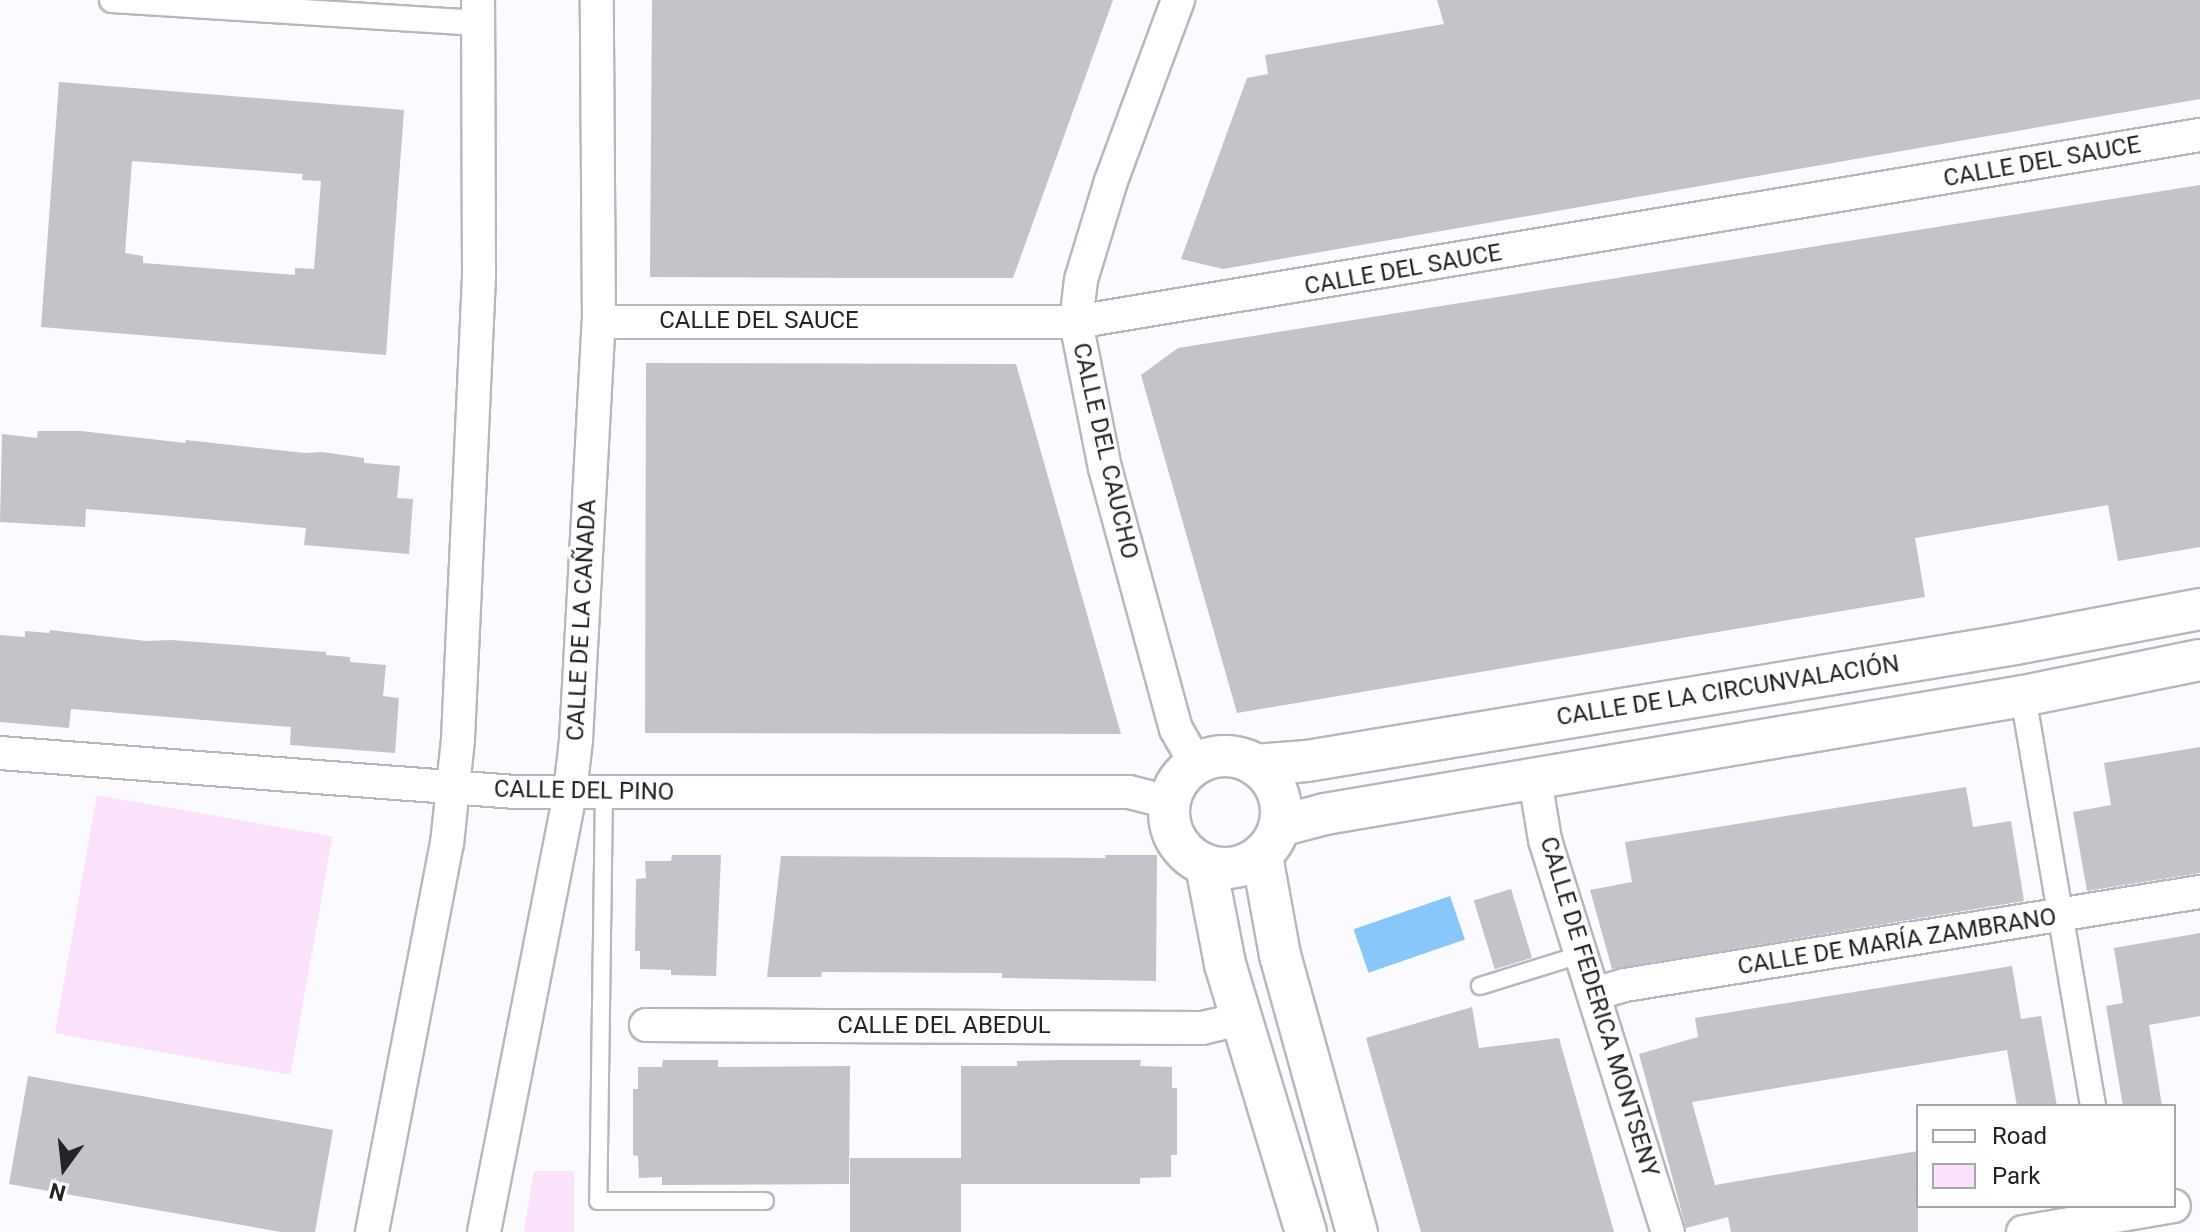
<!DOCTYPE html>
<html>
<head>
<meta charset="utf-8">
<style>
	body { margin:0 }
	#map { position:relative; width:2200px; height:1232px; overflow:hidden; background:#fafaff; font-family:Roboto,sans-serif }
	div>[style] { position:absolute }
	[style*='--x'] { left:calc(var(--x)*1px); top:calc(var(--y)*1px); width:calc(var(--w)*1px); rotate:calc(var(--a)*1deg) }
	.green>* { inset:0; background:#fae3fa; transform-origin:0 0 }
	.water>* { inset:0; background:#87c7fb; transform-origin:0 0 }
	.building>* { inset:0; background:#c5c2c9; transform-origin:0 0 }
	.roads { filter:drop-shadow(2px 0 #b7b8bf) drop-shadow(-2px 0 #b7b8bf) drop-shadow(0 2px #b7b8bf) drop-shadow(0 -2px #b7b8bf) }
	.service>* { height:16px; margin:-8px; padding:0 8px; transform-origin:8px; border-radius:8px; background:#fff }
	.pedestrian>* { height:24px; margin:-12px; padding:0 12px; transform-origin:12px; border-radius:12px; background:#fff }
	.minor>* { height:32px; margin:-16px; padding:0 16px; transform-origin:16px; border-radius:16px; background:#fff }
	.tertiary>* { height:40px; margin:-20px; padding:0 20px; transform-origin:20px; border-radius:20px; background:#fff }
	.tertiary>.ring { margin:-20px; padding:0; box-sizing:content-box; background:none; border:40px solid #fff; border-radius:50% }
	span { translate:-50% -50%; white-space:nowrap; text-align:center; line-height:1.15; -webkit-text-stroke:6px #fff; paint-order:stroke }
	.street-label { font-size:24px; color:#242427 }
	.legend { position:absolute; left:1916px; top:1104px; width:260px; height:104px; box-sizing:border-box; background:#fff; border:2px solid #a7a7a9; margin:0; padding:10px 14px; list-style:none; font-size:24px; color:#242427 }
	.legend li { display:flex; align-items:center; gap:16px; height:40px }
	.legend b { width:40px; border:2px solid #a7a7a9 }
	.north { position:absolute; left:24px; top:1128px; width:80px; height:80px; -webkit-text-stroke:6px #fff; paint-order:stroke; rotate:195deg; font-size:22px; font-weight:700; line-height:32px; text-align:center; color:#242427 }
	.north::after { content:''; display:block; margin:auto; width:28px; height:36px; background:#242427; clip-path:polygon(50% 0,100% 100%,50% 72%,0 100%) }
</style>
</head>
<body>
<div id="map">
	<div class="green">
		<div style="left:97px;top:795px;width:239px;height:242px;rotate:10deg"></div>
		<div style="clip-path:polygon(534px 1171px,574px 1171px,574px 1232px,524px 1232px)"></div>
	</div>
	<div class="water">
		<div style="left:1450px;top:896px;width:46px;height:102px;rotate:71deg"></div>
	</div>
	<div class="building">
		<div style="clip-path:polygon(652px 0,1113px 0,1013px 278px,861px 278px,650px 277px)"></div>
		<div style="clip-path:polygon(1437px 0,2200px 0,2200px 99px,1223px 269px,1181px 259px,1247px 78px,1268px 74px,1265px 55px,1444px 24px)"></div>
		<div style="clip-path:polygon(evenodd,59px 82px,404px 110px,386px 355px,41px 327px,59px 82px,132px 161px,303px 174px,302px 180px,321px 181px,314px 269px,295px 268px,295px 275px,143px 263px,143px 256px,125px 253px,132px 161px)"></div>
		<div style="clip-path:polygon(2200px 185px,2200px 547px,2118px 561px,2108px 505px,1915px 538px,1925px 597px,1237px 713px,1141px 375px,1178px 348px)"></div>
		<div style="clip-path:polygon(646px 363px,1016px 364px,1121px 734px,645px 733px)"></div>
		<div style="clip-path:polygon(38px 431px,81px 431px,185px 443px,186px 440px,305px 453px,322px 452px,364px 458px,364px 463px,400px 466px,397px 498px,413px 499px,409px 554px,304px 545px,306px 528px,136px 513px,86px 509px,85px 527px,0 522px,2px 434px,37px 438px)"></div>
		<div style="clip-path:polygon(50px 630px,146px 641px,171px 640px,326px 652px,326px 655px,350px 657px,350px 662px,386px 665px,383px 696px,399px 698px,395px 753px,290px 745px,291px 727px,71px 709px,69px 728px,0 722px,0 635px,25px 637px,25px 631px,49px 633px)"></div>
		<div style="clip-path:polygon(2200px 747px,2200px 873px,2087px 891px,2073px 812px,2111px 805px,2104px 763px)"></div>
		<div style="clip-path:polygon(1966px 787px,1973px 827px,2011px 821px,2024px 901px,1612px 969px,1590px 890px,1632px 882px,1625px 842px)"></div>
		<div style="clip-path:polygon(672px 855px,721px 855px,716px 976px,671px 975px,671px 970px,640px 969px,640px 951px,635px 951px,636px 879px,646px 878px,645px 861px,671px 861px)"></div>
		<div style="clip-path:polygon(1105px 855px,1157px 855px,1156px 981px,1002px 978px,1002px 973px,822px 972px,821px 977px,767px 977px,781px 856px,1106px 858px)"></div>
		<div style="left:1511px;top:889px;width:72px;height:39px;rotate:73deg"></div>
		<div style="clip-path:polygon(2200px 933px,2200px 1016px,2149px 1025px,2162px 1106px,2123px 1106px,2106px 1006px,2123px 1003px,2114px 948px)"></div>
		<div style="clip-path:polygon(2012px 966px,2021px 1019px,2041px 1016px,2057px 1106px,2017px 1106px,2007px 1050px,1692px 1102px,1715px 1185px,1918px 1151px,1918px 1232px,1731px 1232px,1728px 1217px,1686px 1228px,1639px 1054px,1698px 1037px,1695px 1018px)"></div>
		<div style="clip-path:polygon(1472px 1007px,1479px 1048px,1559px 1038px,1614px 1232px,1421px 1232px,1366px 1038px)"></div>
		<div style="clip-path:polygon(663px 1060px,718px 1060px,718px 1067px,850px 1066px,849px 1184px,662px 1185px,662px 1177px,639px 1178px,638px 1156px,633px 1155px,633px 1089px,638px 1089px,638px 1067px,662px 1067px)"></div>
		<div style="clip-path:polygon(1063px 1060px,1141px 1060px,1140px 1066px,1172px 1067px,1172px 1088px,1177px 1088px,1177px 1155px,1171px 1155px,1171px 1177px,1140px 1178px,1140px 1184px,961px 1184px,961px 1232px,850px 1232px,850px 1158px,961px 1158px,961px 1066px,1017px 1066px,1017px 1061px)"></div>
		<div style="clip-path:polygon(28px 1076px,333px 1130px,315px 1232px,281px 1232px,9px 1184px)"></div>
	</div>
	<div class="roads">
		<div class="service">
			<div style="--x:604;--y:792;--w:409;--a:90.8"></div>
			<div style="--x:598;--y:1201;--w:167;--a:0"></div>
			<div style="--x:1480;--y:986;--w:108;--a:-17.3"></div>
		</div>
		<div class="pedestrian">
			<div style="--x:112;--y:0;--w:367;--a:3.6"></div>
			<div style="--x:2023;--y:696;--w:416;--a:80.3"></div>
		</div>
		<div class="minor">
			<div style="--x:1178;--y:0;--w:193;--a:110.3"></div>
			<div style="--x:1111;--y:181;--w:103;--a:106.9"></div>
			<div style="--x:1081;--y:280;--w:42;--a:96.8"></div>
			<div style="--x:1076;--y:322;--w:149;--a:78.8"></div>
			<div style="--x:1105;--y:468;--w:270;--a:74.8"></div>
			<div style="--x:1176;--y:729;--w:40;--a:60.3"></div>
			<div style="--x:599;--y:322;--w:477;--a:0"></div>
			<div style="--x:1076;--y:322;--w:1139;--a:-9.45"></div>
			<div style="--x:0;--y:753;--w:516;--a:4.33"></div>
			<div style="--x:515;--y:792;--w:614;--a:0"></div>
			<div style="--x:1129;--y:792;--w:41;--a:14"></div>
			<div style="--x:1535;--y:780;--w:61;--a:80.5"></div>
			<div style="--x:1545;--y:840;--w:411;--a:72.6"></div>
			<div style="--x:1595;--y:994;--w:31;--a:-17"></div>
			<div style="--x:1625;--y:985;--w:582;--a:-9.19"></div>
			<div style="--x:646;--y:1025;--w:556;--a:0.31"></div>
			<div style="--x:1202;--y:1028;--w:40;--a:-13"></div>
			<div style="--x:372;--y:1232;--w:395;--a:-79.1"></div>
			<div style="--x:447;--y:844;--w:106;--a:-84"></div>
			<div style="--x:458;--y:739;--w:464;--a:-87.4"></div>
			<div style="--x:479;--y:275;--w:275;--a:-90.2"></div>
			<div style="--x:484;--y:1232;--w:448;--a:-78.9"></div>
			<div style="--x:570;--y:792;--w:52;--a:-83.4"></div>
			<div style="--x:576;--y:740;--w:419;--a:-86.9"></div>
			<div style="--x:599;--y:322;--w:322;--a:-90.4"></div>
			<div style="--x:2023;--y:1232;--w:153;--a:-9.8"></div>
		</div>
		<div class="tertiary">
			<div class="ring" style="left:1169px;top:756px;width:72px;height:72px"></div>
			<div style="--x:1255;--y:765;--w:52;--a:-4.4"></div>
			<div style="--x:1307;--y:761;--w:718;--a:-9.38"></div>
			<div style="--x:2015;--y:644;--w:188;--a:-10.7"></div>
			<div style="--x:1280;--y:826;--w:47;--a:-14.9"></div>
			<div style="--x:1325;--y:814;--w:708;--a:-9.6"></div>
			<div style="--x:2023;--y:696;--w:181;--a:-11.5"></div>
			<div style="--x:1262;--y:856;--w:101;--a:79.7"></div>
			<div style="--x:1280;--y:955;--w:288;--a:74.5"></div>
			<div style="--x:1206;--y:866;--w:100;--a:79"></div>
			<div style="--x:1225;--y:964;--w:280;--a:73.2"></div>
		</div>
	</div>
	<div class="street-label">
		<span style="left:2042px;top:162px;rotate:-10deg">CALLE DEL SAUCE</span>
		<span style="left:1403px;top:270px;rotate:-10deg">CALLE DEL SAUCE</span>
		<span style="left:759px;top:321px">CALLE DEL SAUCE</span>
		<span style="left:1105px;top:451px;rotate:77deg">CALLE DEL CAUCHO</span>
		<span style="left:582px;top:620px;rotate:-87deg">CALLE DE LA CAÑADA</span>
		<span style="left:1728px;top:691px;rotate:-9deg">CALLE DE LA CIRCUNVALACIÓN</span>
		<span style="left:584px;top:791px;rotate:1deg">CALLE DEL PINO</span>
		<span style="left:1897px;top:942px;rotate:-9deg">CALLE DE MARÍA ZAMBRANO</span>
		<span style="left:1599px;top:1007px;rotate:73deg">CALLE DE FEDERICA MONTSENY</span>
		<span style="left:944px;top:1026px">CALLE DEL ABEDUL</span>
	</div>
	<ul class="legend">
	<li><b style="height:10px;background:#fff"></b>Road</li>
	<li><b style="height:22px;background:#fae3fa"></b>Park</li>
	</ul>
	<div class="north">N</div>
</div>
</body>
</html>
